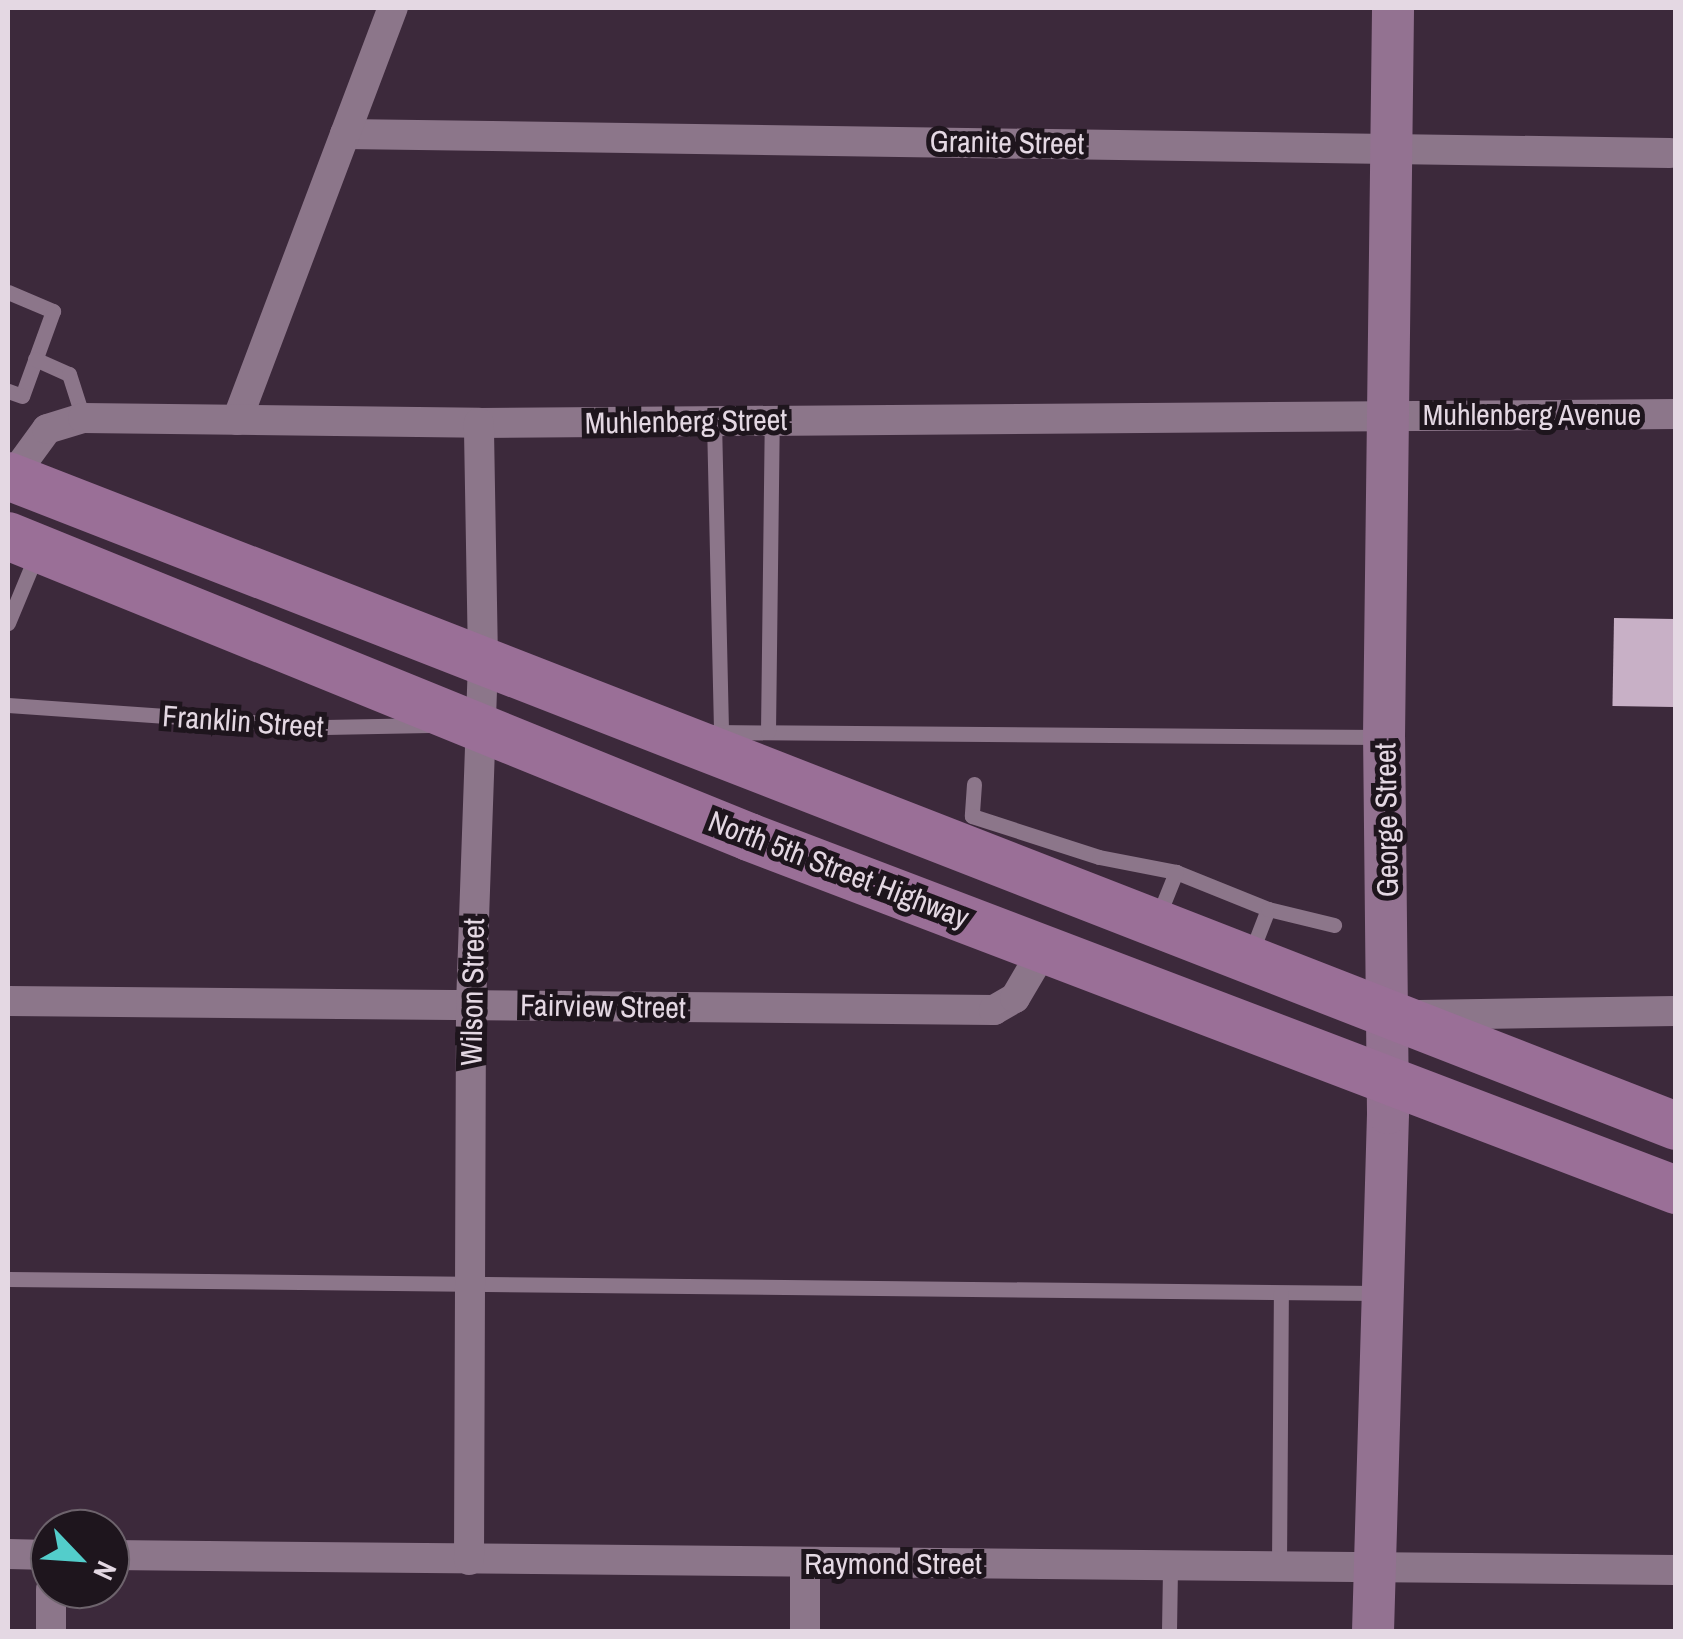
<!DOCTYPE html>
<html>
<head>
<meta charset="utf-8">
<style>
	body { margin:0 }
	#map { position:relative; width:1683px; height:1639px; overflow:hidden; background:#3c293b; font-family:"Archivo Narrow",sans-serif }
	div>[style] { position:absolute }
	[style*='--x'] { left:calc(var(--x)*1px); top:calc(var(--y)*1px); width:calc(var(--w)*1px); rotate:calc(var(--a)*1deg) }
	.building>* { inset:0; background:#c8b0c6; transform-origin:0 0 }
	.lane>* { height:15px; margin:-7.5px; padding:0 7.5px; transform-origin:7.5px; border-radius:7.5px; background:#8c768a }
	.street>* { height:30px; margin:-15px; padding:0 15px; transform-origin:15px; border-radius:15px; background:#8c768a }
	.secondary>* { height:42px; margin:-21px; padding:0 21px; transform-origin:21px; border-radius:21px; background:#937291 }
	.primary>* { height:48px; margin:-24px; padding:0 24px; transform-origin:24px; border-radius:24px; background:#9a6f97 }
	span { translate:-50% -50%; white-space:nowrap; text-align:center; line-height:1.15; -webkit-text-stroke:10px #1e151d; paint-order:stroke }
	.street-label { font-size:30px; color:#e4d8e3 }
	.frame { position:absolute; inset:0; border:10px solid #e4d8e3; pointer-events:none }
	.north { position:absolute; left:30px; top:1509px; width:100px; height:100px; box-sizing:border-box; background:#1e151d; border:2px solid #6d636c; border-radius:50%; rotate:115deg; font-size:28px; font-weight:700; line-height:40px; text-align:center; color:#e4d8e3 }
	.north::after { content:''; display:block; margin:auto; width:35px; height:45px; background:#53cdcb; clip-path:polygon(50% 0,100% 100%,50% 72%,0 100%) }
</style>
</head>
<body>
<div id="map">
	<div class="building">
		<div style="left:1614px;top:618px;width:61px;height:88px;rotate:1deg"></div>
	</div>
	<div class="lane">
		<div style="--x:8;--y:292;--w:49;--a:22.9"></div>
		<div style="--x:53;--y:311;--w:90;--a:110"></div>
		<div style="--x:22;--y:396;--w:15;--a:-160"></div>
		<div style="--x:35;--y:359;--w:37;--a:24"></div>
		<div style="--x:69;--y:374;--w:46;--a:72.3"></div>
		<div style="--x:714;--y:421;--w:311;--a:88.7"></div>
		<div style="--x:8;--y:623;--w:76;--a:-67.5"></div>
		<div style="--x:8;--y:705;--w:318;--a:4"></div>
		<div style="--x:325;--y:727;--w:105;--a:-1.1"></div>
		<div style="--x:713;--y:732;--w:667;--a:0.43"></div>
		<div style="--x:768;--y:732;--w:312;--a:-89.3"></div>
		<div style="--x:974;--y:784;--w:32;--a:94"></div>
		<div style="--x:972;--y:816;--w:133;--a:17.9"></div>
		<div style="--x:1099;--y:857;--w:78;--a:11"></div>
		<div style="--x:1176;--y:872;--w:99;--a:21.9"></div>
		<div style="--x:1268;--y:909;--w:47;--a:111.1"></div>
		<div style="--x:1268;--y:909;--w:68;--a:13.6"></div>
		<div style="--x:1157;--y:919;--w:51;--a:-68"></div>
		<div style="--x:8;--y:1279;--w:1370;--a:0.59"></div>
		<div style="--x:1279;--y:1566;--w:273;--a:-89.6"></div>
		<div style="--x:1169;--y:1632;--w:67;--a:-89.1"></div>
	</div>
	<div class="street">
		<div style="--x:345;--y:134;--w:1325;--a:0.82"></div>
		<div style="--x:237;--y:420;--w:441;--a:-69.3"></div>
		<div style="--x:12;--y:477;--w:59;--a:-53.9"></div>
		<div style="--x:47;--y:429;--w:38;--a:-17"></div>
		<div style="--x:83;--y:418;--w:396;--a:0.7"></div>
		<div style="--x:479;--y:423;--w:1197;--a:-0.43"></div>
		<div style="--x:8;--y:1001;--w:986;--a:0.52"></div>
		<div style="--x:994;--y:1010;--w:24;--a:-30"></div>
		<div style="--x:1015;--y:998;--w:59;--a:-59.5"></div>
		<div style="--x:1419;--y:1015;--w:257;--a:-0.9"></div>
		<div style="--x:8;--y:1554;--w:42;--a:1.4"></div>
		<div style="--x:110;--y:1555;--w:1566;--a:0.55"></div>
		<div style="--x:469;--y:1560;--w:555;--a:-89.79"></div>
		<div style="--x:471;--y:1005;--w:345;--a:-88"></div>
		<div style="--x:483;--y:660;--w:237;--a:-91"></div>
		<div style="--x:51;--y:1632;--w:43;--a:-90"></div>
		<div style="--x:805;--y:1632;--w:69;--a:-90"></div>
	</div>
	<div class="secondary">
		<div style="--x:1373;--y:1632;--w:519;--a:-88.34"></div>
		<div style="--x:1388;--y:1113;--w:376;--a:-90.6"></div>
		<div style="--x:1384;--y:737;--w:729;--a:-89.29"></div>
	</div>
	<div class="primary">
		<div style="--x:8;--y:476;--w:1790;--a:21.29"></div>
		<div style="--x:8;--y:536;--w:800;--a:22.11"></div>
		<div style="--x:749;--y:837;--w:992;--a:20.85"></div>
	</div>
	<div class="street-label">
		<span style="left:1007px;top:142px;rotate:1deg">Granite Street</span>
		<span style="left:1532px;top:414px">Muhlenberg Avenue</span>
		<span style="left:686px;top:421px;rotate:-1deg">Muhlenberg Street</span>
		<span style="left:243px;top:721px;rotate:4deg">Franklin Street</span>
		<span style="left:1386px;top:820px;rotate:-91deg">George Street</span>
		<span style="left:839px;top:869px;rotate:21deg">North 5th Street Highway</span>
		<span style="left:472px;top:992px;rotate:-89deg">Wilson Street</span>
		<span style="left:603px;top:1006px;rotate:1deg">Fairview Street</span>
		<span style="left:893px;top:1563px">Raymond Street</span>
	</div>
	<div class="frame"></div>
	<div class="north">N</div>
</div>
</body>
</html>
